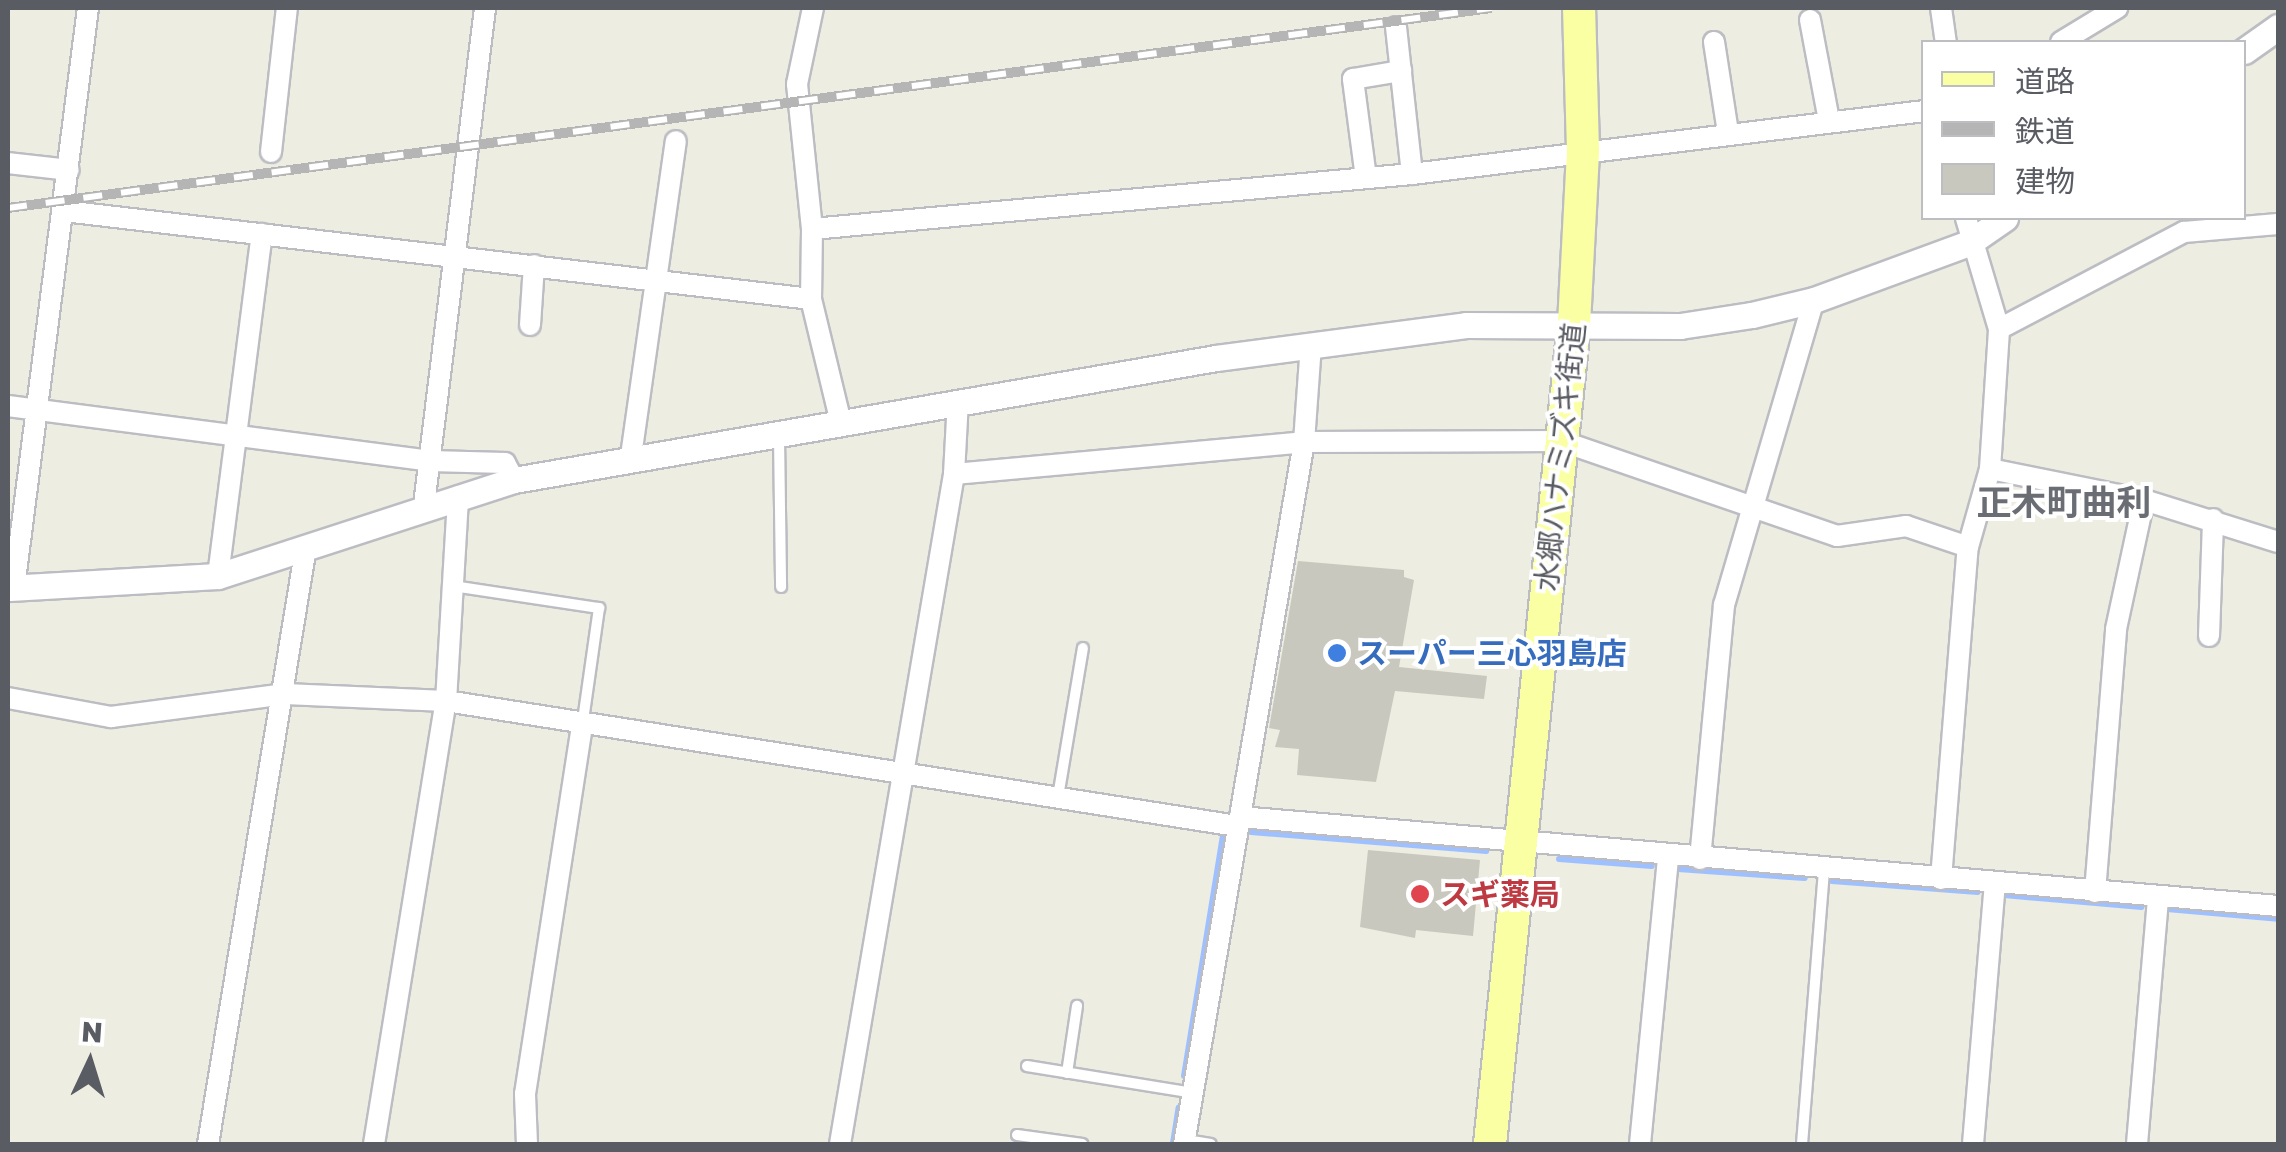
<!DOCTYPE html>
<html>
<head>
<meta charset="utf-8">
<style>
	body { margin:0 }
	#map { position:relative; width:2286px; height:1152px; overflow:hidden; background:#edede1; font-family:"Golos Text","Noto Sans JP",sans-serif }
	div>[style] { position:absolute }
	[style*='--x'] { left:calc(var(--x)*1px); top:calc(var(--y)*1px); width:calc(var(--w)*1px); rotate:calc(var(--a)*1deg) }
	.stream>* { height:6px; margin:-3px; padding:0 3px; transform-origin:3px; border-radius:3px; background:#9fc0ff }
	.building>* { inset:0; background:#c8c8be }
	.roads { filter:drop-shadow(2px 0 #bcbdc3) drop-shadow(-2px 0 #bcbdc3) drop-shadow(0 2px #bcbdc3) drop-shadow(0 -2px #bcbdc3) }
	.service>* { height:10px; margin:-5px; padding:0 5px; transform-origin:5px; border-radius:5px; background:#fff }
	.minor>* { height:20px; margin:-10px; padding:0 10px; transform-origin:10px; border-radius:10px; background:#fff }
	.tertiary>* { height:25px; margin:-12.5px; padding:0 12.5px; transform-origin:12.5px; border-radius:12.5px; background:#fff }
	.primary>* { height:32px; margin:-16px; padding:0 16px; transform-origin:16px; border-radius:16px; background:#faffa4 }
	.rail>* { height:10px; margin-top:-5px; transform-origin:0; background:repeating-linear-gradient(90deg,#fff 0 19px,#b5b5b6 0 38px); box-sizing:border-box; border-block:2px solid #b5b5b6 }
	.dots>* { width:28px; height:28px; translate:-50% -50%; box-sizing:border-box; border:5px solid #fff; border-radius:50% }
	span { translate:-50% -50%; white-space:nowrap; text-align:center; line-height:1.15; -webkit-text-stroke:8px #fff; paint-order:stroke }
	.street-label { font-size:30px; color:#5a5c63 }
	.shop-label { font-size:30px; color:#366cbe; font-weight:700 }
	.left { translate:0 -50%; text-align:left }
	.health-label { font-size:30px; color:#be3a42; font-weight:700 }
	.quarter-label { font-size:35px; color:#6b6d75; font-weight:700 }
	.frame { position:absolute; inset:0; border:10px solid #5a5c63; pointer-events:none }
	.legend { position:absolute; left:1921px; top:40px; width:325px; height:180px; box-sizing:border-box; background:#fff; border:2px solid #bdbec1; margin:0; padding:12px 18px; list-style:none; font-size:30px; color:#5a5c63 }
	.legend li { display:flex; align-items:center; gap:20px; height:50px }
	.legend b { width:50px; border:2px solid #bdbec1 }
	.north { position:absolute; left:40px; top:1012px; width:100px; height:100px; -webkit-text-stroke:8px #fff; paint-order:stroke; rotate:4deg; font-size:28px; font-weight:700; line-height:40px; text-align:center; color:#5a5c63 }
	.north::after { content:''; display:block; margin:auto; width:35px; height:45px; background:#5a5c63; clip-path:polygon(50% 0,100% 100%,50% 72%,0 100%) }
</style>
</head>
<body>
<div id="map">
	<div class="stream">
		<div style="--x:1251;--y:832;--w:236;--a:4.6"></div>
		<div style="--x:1559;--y:859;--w:93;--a:4.3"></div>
		<div style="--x:1678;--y:869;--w:127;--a:4.1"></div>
		<div style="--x:1832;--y:881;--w:146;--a:4.3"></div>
		<div style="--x:2004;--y:895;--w:138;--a:5"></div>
		<div style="--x:2167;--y:909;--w:111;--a:5.1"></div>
		<div style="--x:1184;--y:1076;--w:243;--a:-80.8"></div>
		<div style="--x:1173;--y:1143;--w:36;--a:-81"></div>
	</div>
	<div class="building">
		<div style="clip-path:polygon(1298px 561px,1404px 570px,1404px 577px,1414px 580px,1399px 667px,1487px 676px,1484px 699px,1395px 691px,1376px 782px,1297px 775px,1299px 749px,1275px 747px,1280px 730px,1269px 728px)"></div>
		<div style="clip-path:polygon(1368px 850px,1480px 860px,1473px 936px,1416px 930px,1415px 938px,1360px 927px)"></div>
	</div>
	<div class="roads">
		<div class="service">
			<div style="--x:779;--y:437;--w:150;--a:89.2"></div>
			<div style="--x:453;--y:586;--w:148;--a:8.6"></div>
			<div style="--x:599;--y:608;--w:114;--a:98.1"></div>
			<div style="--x:1058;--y:797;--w:151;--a:-80.5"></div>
			<div style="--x:1027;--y:1066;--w:168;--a:9.2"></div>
			<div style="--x:1067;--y:1073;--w:68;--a:-81.5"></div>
			<div style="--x:1017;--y:1135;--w:66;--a:7.9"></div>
			<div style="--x:1186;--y:1140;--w:25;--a:9"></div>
			<div style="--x:1802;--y:1144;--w:275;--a:-85.4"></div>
		</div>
		<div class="minor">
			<div style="--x:813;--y:8;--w:78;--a:101.9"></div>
			<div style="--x:797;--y:84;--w:146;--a:84.1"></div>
			<div style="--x:812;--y:229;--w:70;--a:90.8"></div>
			<div style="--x:811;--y:299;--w:128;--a:76.4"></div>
			<div style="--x:1941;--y:8;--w:34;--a:82"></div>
			<div style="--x:1810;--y:20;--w:103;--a:79.3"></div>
			<div style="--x:1396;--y:27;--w:148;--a:83.8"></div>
			<div style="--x:1714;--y:42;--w:91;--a:81.2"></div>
			<div style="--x:2061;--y:42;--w:66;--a:-31.3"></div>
			<div style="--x:271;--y:152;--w:145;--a:-83.7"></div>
			<div style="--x:8;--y:163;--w:61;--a:6.5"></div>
			<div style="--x:1366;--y:178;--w:100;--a:-97.5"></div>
			<div style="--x:1353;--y:79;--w:49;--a:-9.5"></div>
			<div style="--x:64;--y:211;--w:752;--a:6.72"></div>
			<div style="--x:812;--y:229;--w:603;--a:-5.24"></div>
			<div style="--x:1412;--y:174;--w:516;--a:-7.01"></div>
			<div style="--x:530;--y:325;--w:60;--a:-86.2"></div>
			<div style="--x:1999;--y:329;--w:209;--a:-27.7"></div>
			<div style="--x:2184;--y:232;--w:94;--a:-4.9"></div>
			<div style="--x:8;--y:406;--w:426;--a:7.4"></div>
			<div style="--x:430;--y:461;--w:75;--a:1.5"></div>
			<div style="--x:505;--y:463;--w:19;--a:62"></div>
			<div style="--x:631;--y:456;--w:318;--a:-81.9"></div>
			<div style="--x:1990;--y:469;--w:157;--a:11.4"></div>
			<div style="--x:2144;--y:500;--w:140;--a:17.4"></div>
			<div style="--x:954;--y:474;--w:351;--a:-5.2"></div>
			<div style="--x:1304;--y:442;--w:257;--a:-0.2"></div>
			<div style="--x:1561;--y:441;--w:292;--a:19"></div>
			<div style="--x:1837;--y:536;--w:70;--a:-8.2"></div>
			<div style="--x:1906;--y:526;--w:65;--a:18.7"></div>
			<div style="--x:424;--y:505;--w:501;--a:-83"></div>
			<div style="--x:218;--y:576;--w:345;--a:-82.7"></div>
			<div style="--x:14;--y:588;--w:585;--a:-82.73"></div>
			<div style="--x:2209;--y:636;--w:117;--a:-88"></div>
			<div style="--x:8;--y:698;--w:105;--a:10.5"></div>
			<div style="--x:111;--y:717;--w:176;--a:-7.5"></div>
			<div style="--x:285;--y:694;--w:161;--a:2.5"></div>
			<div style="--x:446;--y:701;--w:801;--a:8.98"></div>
			<div style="--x:1240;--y:817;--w:1042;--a:4.9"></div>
			<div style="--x:1700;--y:859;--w:255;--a:-84.6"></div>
			<div style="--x:1724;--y:605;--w:318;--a:-73.6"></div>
			<div style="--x:1941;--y:879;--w:333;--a:-85.4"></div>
			<div style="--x:1968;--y:547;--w:81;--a:-74.2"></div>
			<div style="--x:1990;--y:469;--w:140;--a:-86.3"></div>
			<div style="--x:1999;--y:329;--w:116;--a:-106.6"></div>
			<div style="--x:2095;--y:892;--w:264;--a:-85.4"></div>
			<div style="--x:2116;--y:629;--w:132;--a:-77.8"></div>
			<div style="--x:208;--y:1144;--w:605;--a:-80.68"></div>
			<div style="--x:374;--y:1144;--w:449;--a:-80.8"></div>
			<div style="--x:446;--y:701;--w:205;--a:-86.6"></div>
			<div style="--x:527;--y:1144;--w:50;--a:-92.3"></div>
			<div style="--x:525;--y:1094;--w:377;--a:-81.2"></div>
			<div style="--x:840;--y:1144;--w:680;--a:-80.34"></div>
			<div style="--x:954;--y:474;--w:73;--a:-86.9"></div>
			<div style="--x:1184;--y:1144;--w:712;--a:-80.3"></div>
			<div style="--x:1304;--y:442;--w:97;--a:-85.9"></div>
			<div style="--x:1640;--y:1144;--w:288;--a:-84.4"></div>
			<div style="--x:1973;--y:1144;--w:262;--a:-85.2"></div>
			<div style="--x:2137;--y:1144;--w:248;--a:-85.1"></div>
		</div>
		<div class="tertiary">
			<div style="--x:2244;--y:51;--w:42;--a:-35.2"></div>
			<div style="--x:8;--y:588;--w:210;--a:-3.3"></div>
			<div style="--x:218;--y:576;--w:311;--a:-18"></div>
			<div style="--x:514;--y:480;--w:713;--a:-9.86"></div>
			<div style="--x:1216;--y:358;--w:252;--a:-7.5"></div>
			<div style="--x:1466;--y:325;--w:214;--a:0.3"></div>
			<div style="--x:1680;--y:326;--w:73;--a:-8.7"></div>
			<div style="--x:1752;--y:315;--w:64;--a:-13.6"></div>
			<div style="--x:1814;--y:300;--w:165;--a:-20.2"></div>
			<div style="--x:1969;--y:243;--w:44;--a:-34.8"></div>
		</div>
		<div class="primary">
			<div style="--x:1490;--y:1144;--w:824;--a:-84.15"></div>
			<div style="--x:1574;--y:324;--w:174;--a:-87"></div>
			<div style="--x:1583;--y:150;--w:142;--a:-91.6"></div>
		</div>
	</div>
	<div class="rail">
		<div style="--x:8;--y:208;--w:1497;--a:-7.68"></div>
	</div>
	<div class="dots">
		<div style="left:1337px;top:653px;background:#3f7fe0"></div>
		<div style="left:1420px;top:894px;background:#e0444e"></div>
	</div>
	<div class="street-label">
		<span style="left:1560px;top:457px;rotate:-84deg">水郷ハナミズキ街道</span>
	</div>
	<div class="shop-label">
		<span class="left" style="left:1357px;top:653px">スーパー三心羽島店</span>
	</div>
	<div class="health-label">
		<span class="left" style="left:1440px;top:894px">スギ薬局</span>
	</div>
	<div class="quarter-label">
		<span style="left:2064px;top:502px">正木町曲利</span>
	</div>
	<div class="frame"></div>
	<ul class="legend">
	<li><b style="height:12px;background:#faffa4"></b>道路</li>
	<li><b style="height:12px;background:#b5b5b6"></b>鉄道</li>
	<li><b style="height:28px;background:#c8c8be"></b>建物</li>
	</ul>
	<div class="north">N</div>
</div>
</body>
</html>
